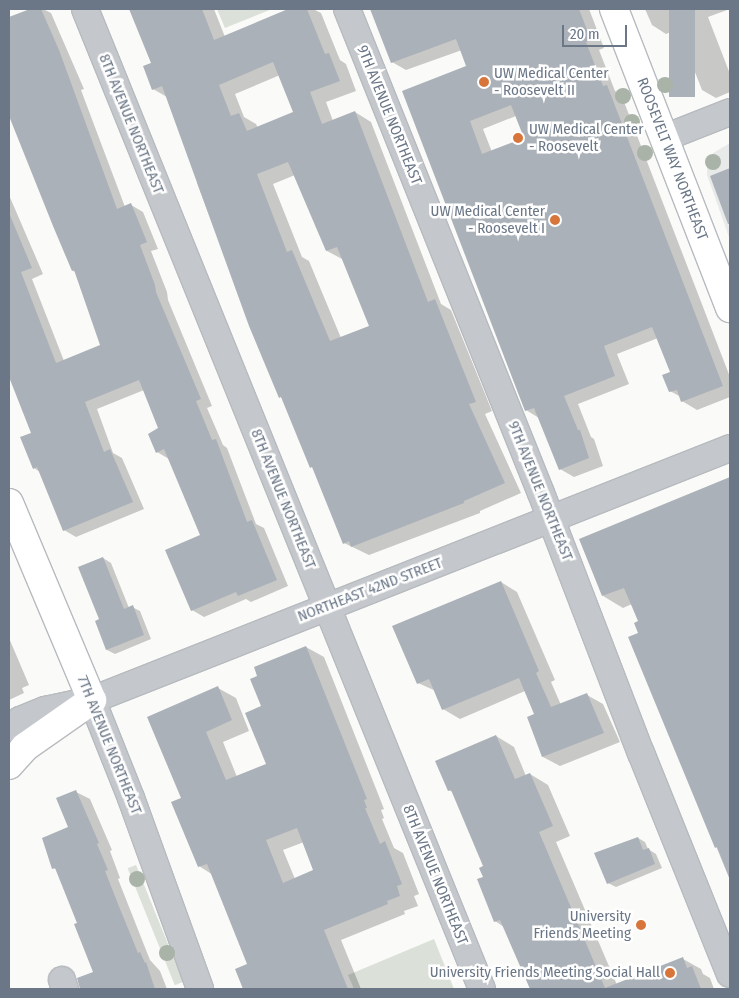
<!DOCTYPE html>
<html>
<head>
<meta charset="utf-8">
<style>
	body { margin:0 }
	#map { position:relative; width:739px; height:998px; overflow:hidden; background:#fafaf8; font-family:"Fira Sans Condensed",sans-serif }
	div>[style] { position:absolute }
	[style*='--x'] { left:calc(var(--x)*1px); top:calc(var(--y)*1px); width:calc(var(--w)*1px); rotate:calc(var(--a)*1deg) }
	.built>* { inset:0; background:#e8e9e9 }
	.green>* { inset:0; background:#dbe0d9; transform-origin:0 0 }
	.shadow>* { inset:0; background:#0003 }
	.building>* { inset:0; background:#abb1b8; transform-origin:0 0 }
	.roads { filter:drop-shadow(1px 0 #b7bbbf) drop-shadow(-1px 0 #b7bbbf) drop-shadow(0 1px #b7bbbf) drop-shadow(0 -1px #b7bbbf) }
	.minor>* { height:26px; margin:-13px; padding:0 13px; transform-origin:13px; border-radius:13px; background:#c4c7cb }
	.major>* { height:28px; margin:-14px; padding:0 14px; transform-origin:14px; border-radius:14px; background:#fff }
	.highway>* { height:28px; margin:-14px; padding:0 14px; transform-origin:14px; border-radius:14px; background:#fff }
	.trees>* { width:16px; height:16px; margin:-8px; border-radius:50%; background:#a9b3a8 }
	.dots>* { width:14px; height:14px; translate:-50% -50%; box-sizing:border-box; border:2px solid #fff; border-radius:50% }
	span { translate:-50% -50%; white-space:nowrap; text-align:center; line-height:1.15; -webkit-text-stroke:5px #fff; paint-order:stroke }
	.poi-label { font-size:15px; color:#6b7787 }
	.left { translate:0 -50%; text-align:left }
	.right { translate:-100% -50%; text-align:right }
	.street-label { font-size:15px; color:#6b7787 }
	.frame { position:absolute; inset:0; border:10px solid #6b7787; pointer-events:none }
	.scale { position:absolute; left:562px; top:25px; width:65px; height:22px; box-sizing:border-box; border:2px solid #6b7787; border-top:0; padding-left:6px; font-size:15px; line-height:18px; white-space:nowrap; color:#6b7787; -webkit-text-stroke:4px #fff; paint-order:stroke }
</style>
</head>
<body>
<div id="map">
	<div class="built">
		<div style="clip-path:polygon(730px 143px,730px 240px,707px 175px,707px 167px,713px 153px)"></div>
	</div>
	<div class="green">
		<div style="clip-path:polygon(217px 9px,272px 9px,225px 28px)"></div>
		<div style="left:136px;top:865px;width:126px;height:9px;rotate:68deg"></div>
		<div style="clip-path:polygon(434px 939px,454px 989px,354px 989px,348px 975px)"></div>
	</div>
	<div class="shadow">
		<div style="clip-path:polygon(34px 9px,43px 9px,51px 13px,84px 89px,81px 90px,125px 207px,131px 205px,143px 212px,158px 249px,151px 251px,167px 292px,168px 300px,212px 406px,207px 408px,223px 445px,227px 448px,256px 524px,264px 528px,288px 586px,251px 602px,246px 599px,204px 617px,192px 610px,201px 536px,169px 459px,157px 452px,160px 429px,144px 390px,97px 409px,113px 453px,122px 458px,144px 509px,76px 537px,64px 530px,40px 472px,34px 468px,32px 433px,12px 381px,9px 379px,9px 195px,43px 274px,32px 279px,64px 361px,102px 346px,76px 272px,73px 271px,9px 111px,9px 19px)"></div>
		<div style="clip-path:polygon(evenodd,130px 9px,214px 9px,225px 37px,292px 9px,313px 9px,321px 13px,340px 60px,346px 64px,356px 91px,326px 102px,333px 121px,355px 112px,371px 122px,441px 304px,451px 310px,492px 411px,485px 414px,521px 493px,480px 511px,480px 513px,369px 555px,344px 543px,314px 468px,262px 354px,197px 183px,200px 182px,167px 97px,153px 89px,153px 64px,130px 9px,280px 75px,294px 113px,258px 128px,256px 124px,244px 117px,235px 94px,280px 75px,130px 9px,295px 175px,327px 251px,344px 260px,370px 326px,341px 338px,309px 261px,302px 257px,273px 184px,295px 175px)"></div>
		<div style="clip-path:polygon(evenodd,372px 9px,589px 9px,604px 48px,599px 50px,615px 91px,621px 94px,730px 377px,730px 397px,697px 410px,682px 401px,681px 397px,670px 391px,671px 372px,658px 338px,617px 354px,629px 384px,578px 404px,591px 437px,594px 439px,603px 466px,574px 477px,560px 469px,539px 418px,526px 410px,404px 92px,468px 66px,462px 50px,406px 70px,392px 62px,372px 9px,516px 116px,525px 139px,492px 152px,483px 129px,516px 116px)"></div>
		<div style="clip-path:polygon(645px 9px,730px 9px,708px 17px,730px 74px,730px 92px,716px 98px,702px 90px,678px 29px,666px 34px,652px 25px)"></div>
		<div style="clip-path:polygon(730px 170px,730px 222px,712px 176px)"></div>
		<div style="clip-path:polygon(725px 481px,730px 481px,730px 880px,630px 638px,639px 634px,639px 622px,632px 604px,623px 608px,603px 596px)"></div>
		<div style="clip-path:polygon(103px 558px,111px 563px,129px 608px,132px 607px,140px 611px,151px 639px,115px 654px,107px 650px,96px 622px,101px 620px)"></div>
		<div style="clip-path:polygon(501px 582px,517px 592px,555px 680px,551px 682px,561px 705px,587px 695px,603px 704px,620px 742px,560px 766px,543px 757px,528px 718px,536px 715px,525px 691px,460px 719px,443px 709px,436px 691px,418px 683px)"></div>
		<div style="clip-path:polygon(9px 638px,29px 685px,22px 688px,24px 693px,9px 700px)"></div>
		<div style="clip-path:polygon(evenodd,306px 647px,324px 657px,384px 809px,381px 810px,384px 818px,382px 819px,394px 848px,403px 853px,419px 894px,414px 896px,418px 906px,404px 911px,405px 914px,341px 940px,361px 989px,244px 989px,236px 970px,248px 965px,213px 875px,199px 866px,183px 799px,218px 688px,236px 698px,249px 731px,223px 742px,237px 777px,268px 764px,263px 707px,259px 676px,256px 668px,306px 647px,304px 842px,315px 871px,295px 879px,283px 850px,304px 842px)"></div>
		<div style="clip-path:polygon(496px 736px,514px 747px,526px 776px,530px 774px,548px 785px,570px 836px,556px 842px,617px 985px,683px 959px,701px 969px,703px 974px,710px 978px,714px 989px,531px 989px,504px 927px,495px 921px,484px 878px,485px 866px,454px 793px,449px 790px)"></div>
		<div style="clip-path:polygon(76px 792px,90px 799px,112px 850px,110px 851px,120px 878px,118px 879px,150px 960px,160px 971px,167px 989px,82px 989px,79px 979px,95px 972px,58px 870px,53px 868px,70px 828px)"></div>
		<div style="clip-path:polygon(638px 838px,645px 842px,648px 849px,656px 854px,662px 868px,616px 887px,608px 883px)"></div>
	</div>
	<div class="building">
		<div style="clip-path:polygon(30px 9px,41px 9px,59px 50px,117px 209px,131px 203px,147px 242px,140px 245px,155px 285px,156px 292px,201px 399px,196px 401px,212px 440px,216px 439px,247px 522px,252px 520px,277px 580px,238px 596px,236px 592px,191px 611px,165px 550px,200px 535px,164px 449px,156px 453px,148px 434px,158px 428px,139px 380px,85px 402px,104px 452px,110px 449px,133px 502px,63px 531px,37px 467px,33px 469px,20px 437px,31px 433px,9px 377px,9px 213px,32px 268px,21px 272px,56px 363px,100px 345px,74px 270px,72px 271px,53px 226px,9px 116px,9px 17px)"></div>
		<div style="clip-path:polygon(evenodd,129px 9px,202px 9px,214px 40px,288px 9px,307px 9px,325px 54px,329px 53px,340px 81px,310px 92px,322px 124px,355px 111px,428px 302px,435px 299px,476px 402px,469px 404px,505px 483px,464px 501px,464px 503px,351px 547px,349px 541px,343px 544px,312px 467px,310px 468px,281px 397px,279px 398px,249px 326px,162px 86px,152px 90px,143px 66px,151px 63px,129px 9px,273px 62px,293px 112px,247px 131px,239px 113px,231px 116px,219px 85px,273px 62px,129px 9px,288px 162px,326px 251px,337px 247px,369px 326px,330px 341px,292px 250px,287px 252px,257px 174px,288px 162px)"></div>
		<div style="clip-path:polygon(evenodd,370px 9px,579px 9px,591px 40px,586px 42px,603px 86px,607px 85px,723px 386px,681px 402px,677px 390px,669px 392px,662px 375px,670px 372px,652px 327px,604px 346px,615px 376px,564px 396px,578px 430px,580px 430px,589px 458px,559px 470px,534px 408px,525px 411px,402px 91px,466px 66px,456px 39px,391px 63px,370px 9px,511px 105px,524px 138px,482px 154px,470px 121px,511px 105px)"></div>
		<div style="left:669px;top:9px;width:26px;height:88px"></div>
		<div style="clip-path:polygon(730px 168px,730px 224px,728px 224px,710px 176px)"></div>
		<div style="clip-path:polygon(730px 477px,730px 877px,729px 877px,717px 847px,715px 848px,628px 637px,638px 633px,634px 623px,638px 621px,624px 588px,602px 596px,579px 539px)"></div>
		<div style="clip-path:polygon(103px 557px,124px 609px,133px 605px,144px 635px,106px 650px,95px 621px,99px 619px,78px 567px)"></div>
		<div style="clip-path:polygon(501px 581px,539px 671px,536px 673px,551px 707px,587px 693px,604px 733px,542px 757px,527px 717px,534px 714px,519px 678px,442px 710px,429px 679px,417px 684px,392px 626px)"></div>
		<div style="clip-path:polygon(evenodd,306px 646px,367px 799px,364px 800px,367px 808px,365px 808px,380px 844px,385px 841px,402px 884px,397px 886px,400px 896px,387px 901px,388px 904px,324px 930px,348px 989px,243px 989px,235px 969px,247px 964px,207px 864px,198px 867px,171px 802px,181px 798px,147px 717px,218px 686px,232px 720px,206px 732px,226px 780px,266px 764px,245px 713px,261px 706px,250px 679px,257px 676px,254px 667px,306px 646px,297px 828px,313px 870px,283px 883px,266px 840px,297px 828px)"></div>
		<div style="clip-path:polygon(496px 735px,515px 779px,530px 773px,553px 826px,539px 832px,605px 988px,683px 957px,687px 968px,692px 966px,701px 989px,530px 989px,500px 920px,494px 922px,477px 879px,483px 877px,479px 868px,483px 866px,451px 790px,448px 791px,435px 761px)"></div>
		<div style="clip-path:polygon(76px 790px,99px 843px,97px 844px,108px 870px,105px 871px,118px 904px,138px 953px,140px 952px,145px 963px,146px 962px,155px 989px,80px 989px,77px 978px,93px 972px,74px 924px,77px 923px,55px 868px,52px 869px,42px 838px,68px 827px,56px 798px)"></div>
		<div style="clip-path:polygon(638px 837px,643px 850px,649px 848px,655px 864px,607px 884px,594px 853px)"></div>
	</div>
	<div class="roads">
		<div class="minor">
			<div style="--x:85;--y:9;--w:1057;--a:67.95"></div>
			<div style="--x:347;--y:9;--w:521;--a:68.16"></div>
			<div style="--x:541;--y:493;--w:279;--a:69"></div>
			<div style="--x:641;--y:753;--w:238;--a:68.1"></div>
			<div style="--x:664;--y:138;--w:71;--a:-21.5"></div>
			<div style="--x:92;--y:700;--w:105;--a:68.3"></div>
			<div style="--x:131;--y:798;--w:203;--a:70.1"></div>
			<div style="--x:9;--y:728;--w:14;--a:-36"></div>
			<div style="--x:20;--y:720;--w:27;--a:-22"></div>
			<div style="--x:45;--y:710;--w:48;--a:-12"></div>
			<div style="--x:92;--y:700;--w:686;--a:-21.55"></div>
			<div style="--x:62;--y:980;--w:9;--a:72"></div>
		</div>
		<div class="major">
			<div style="--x:614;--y:9;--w:321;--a:68.8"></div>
			<div style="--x:9;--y:503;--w:214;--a:67.2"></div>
		</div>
		<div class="highway">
			<div style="--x:9;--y:765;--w:24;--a:-48"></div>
			<div style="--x:25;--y:747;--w:82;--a:-35"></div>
		</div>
	</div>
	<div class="trees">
		<div style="left:665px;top:85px"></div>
		<div style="left:623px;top:96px"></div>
		<div style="left:632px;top:122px"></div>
		<div style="left:645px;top:153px"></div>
		<div style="left:713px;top:162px"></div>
		<div style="left:137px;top:879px"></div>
		<div style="left:167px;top:953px"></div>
	</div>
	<div class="dots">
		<div style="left:484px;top:82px;background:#d7753b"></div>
		<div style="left:518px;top:138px;background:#d7753b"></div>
		<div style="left:555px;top:220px;background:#d7753b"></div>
		<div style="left:641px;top:925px;background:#d7753b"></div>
		<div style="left:670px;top:973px;background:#d7753b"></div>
	</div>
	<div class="poi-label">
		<span class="left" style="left:494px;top:82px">UW Medical Center<br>- Roosevelt II</span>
		<span class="left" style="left:529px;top:138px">UW Medical Center<br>- Roosevelt</span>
		<span class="right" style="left:545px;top:220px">UW Medical Center<br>- Roosevelt I</span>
		<span class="right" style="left:631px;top:925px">University<br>Friends Meeting</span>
		<span class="right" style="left:660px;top:973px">University Friends Meeting Social Hall</span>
	</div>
	<div class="street-label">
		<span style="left:389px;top:115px;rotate:68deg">9TH AVENUE NORTHEAST</span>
		<span style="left:131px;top:124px;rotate:68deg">8TH AVENUE NORTHEAST</span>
		<span style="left:672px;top:159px;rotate:69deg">ROOSEVELT WAY NORTHEAST</span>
		<span style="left:540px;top:491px;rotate:68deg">9TH AVENUE NORTHEAST</span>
		<span style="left:283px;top:499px;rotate:68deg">8TH AVENUE NORTHEAST</span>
		<span style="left:370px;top:590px;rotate:-21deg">NORTHEAST 42ND STREET</span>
		<span style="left:109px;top:745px;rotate:68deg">7TH AVENUE NORTHEAST</span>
		<span style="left:435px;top:875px;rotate:68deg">8TH AVENUE NORTHEAST</span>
	</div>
	<div class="frame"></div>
	<div class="scale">20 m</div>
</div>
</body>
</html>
